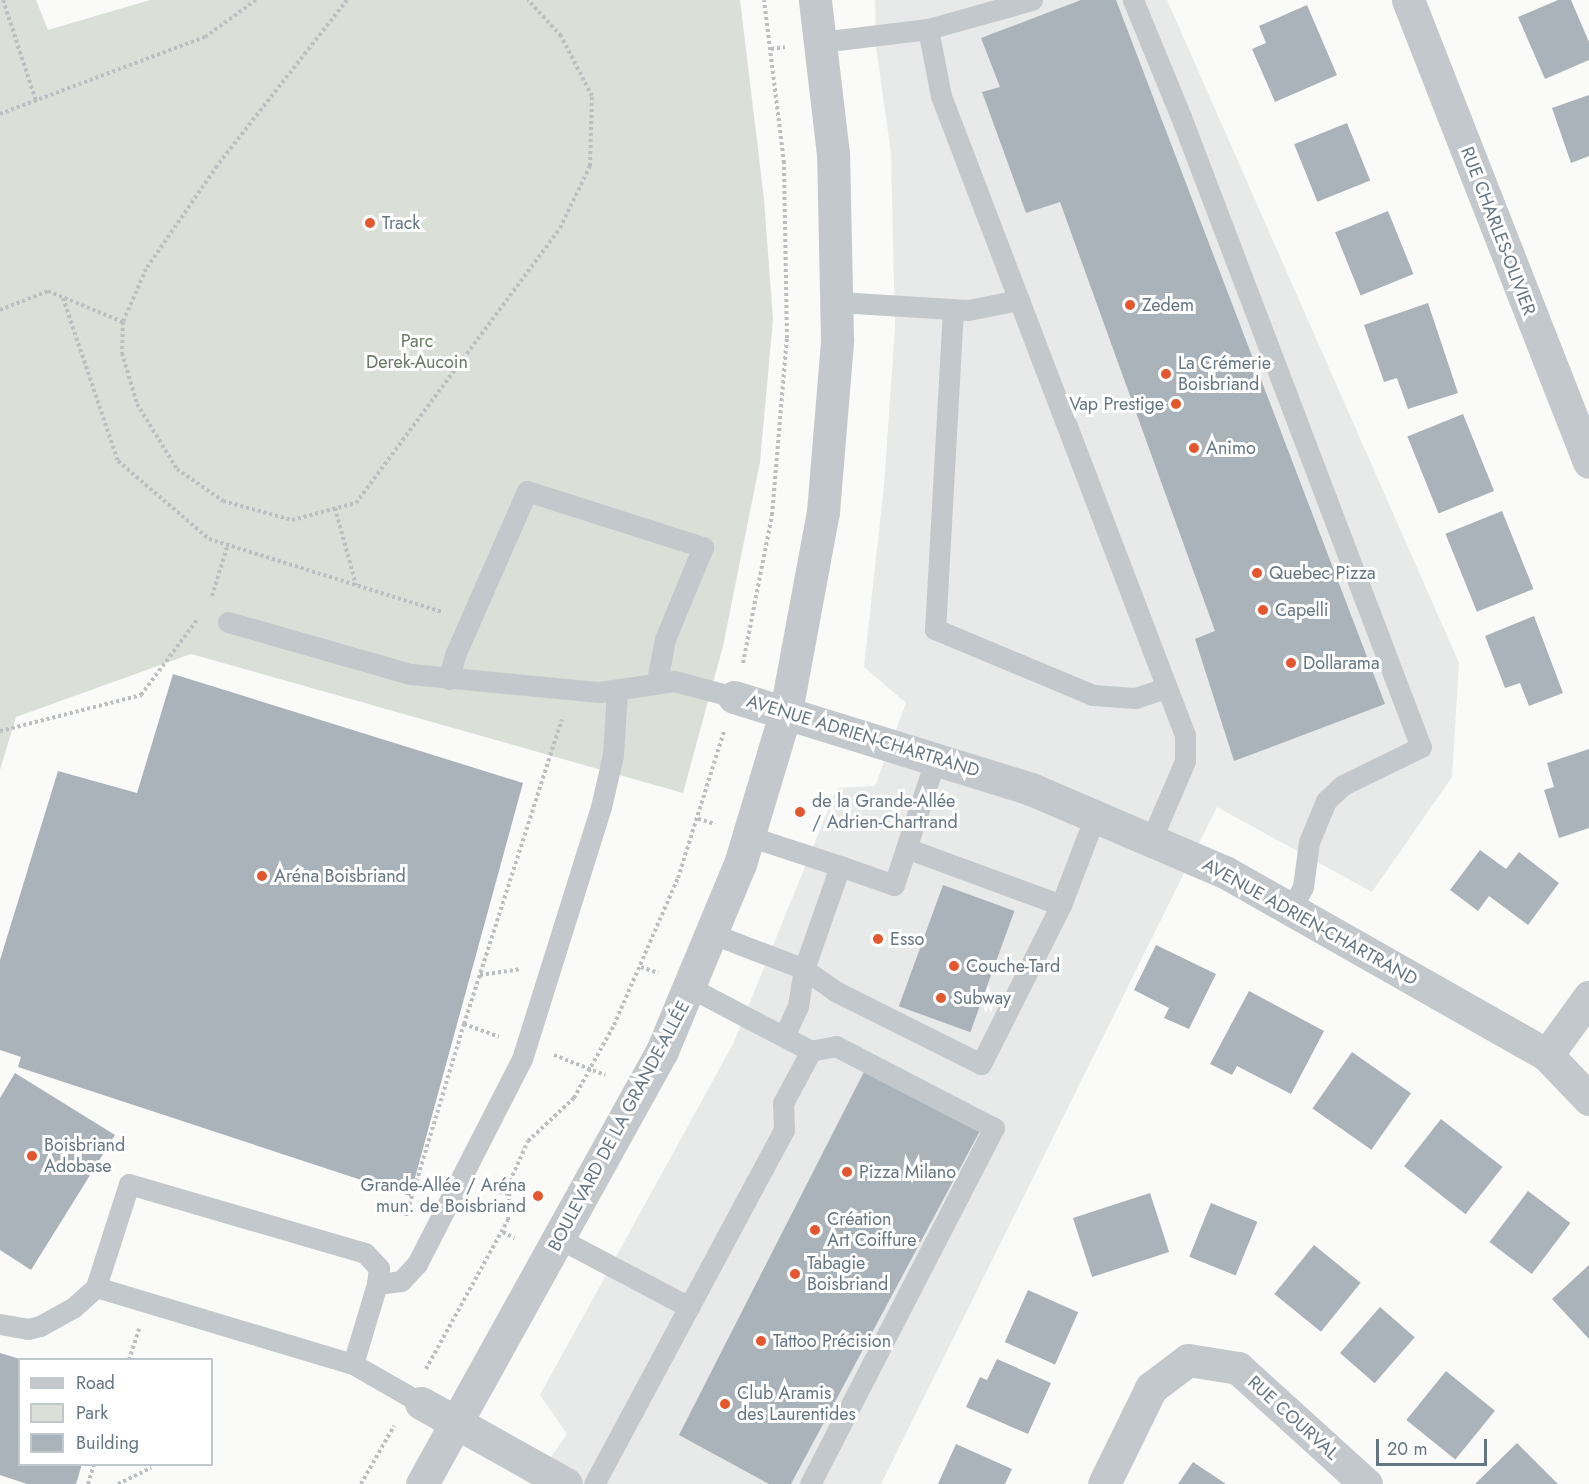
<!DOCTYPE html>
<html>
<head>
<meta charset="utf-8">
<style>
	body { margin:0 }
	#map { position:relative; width:1589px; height:1484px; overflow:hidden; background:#fafaf8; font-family:Jost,sans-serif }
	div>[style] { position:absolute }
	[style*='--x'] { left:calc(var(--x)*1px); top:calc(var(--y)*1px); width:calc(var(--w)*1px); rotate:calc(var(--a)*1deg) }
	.built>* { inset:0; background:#e8e9e9 }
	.green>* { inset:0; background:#dadfd7 }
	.building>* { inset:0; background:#aab3b9; transform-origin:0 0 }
	.path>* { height:4px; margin-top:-2px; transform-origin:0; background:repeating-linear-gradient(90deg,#bbbfc2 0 3px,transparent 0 6px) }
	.service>* { height:21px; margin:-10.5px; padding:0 10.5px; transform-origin:10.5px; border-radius:10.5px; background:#c3c8cc }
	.minor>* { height:33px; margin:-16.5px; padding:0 16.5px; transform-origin:16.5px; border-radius:16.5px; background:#c3c8cc }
	.tertiary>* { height:33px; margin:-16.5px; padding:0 16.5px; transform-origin:16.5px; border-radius:16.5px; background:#c3c8cc }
	.dots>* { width:16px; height:16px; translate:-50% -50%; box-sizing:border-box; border:3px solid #fff; border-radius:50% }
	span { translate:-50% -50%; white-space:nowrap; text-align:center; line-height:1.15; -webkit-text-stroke:6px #fff; paint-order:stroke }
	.poi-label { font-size:18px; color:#657683 }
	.left { translate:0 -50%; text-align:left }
	.right { translate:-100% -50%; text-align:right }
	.street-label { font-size:18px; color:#657683 }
	.park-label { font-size:18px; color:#687a64 }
	.legend { position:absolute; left:18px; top:1358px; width:195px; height:108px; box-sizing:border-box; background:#fff; border:2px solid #c1c8cd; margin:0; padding:8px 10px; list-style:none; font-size:18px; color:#657683 }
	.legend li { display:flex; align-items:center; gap:12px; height:30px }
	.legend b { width:30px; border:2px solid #c1c8cd }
	.scale { position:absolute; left:1376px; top:1439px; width:111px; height:27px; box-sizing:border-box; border:3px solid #657683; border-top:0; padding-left:8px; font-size:18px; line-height:21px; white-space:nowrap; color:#657683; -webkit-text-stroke:4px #fff; paint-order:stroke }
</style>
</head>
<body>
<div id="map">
	<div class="built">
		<div style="clip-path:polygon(875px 0,1167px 0,1459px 663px,1452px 777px,1372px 892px,1217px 807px,881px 1484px,532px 1484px,567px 1434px,540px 1395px,733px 1044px,837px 788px,875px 786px,906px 703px,864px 667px,884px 486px,895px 327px,891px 153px,876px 47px)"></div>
	</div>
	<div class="green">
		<div style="clip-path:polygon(0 0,36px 0,48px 30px,150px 0,740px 0,764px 199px,773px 319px,760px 462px,723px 646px,683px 793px,191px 654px,16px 717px,0 770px)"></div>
	</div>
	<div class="building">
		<div style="clip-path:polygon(1081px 0,1116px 0,1385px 704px,1234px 761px,1195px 639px,1215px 631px,1060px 202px,1026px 213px,982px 92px,1000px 87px,981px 38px)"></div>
		<div style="clip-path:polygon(1558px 0,1571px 0,1589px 42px,1589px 60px,1545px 79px,1518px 17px)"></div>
		<div style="clip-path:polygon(1307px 5px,1337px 75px,1275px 102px,1252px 49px,1266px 43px,1259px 26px)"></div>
		<div style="clip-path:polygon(1589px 95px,1589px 156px,1571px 163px,1552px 108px)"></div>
		<div style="left:1347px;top:123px;width:62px;height:57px;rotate:68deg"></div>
		<div style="left:1388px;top:211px;width:68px;height:57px;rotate:68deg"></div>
		<div style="clip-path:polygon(1428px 303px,1458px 393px,1408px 409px,1397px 378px,1384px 382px,1364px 325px)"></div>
		<div style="left:1463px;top:414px;width:83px;height:60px;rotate:68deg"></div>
		<div style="left:1502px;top:511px;width:84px;height:61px;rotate:68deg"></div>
		<div style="clip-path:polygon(1534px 616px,1563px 693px,1529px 706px,1520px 683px,1505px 688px,1485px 636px)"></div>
		<div style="clip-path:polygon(173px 674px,523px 783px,410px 1196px,18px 1067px,21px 1057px,0 1050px,0 960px,58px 771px,137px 793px)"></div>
		<div style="clip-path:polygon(1589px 749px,1589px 828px,1559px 838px,1544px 790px,1554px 787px,1547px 763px)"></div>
		<div style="clip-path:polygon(1480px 850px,1506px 869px,1519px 852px,1559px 883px,1528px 925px,1489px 896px,1478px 911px,1450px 890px)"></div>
		<div style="left:943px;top:885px;width:76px;height:129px;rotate:20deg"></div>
		<div style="clip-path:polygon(1156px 945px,1216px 974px,1189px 1029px,1164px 1018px,1169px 1008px,1134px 990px)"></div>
		<div style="clip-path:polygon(1249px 991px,1324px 1031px,1291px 1094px,1237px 1066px,1232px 1075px,1210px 1064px)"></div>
		<div style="left:1352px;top:1052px;width:72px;height:69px;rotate:35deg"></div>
		<div style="clip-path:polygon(866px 1068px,981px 1129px,791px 1484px,769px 1484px,679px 1435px)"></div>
		<div style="clip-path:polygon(15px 1073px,115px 1135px,31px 1270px,0 1250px,0 1098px)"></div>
		<div style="left:1441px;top:1119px;width:78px;height:60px;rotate:38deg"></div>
		<div style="left:1528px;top:1191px;width:53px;height:64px;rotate:37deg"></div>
		<div style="left:1150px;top:1193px;width:62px;height:81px;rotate:72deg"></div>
		<div style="left:1211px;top:1203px;width:50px;height:58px;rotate:22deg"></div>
		<div style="left:1314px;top:1245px;width:60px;height:63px;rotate:39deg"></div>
		<div style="clip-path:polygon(1589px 1265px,1589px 1339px,1552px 1299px)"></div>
		<div style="left:1028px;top:1290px;width:55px;height:57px;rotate:24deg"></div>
		<div style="left:1380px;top:1307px;width:46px;height:61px;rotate:41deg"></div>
		<div style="clip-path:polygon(0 1353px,20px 1359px,20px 1464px,82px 1464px,76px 1484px,27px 1484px,0 1475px)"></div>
		<div style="clip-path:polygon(997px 1359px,1051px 1383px,1028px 1434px,966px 1407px,980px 1377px,987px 1380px)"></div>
		<div style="left:1446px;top:1371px;width:63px;height:63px;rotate:39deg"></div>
		<div style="clip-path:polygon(1517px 1443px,1558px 1484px,1475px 1484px)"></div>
		<div style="clip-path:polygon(956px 1444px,1012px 1469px,1005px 1484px,938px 1484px)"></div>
		<div style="clip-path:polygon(1193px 1462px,1226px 1484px,1178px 1484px)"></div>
	</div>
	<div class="path">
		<div style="--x:3;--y:0;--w:106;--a:71.9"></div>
		<div style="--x:347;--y:0;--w:211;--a:128.1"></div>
		<div style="--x:217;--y:166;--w:125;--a:124.6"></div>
		<div style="--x:146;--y:269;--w:58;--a:113.5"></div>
		<div style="--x:123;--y:322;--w:31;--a:92"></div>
		<div style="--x:122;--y:353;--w:53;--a:73.6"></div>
		<div style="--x:137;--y:404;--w:76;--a:58.4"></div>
		<div style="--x:177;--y:469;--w:56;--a:34.8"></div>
		<div style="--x:223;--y:501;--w:72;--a:15.4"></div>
		<div style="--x:292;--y:520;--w:66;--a:-14.9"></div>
		<div style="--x:356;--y:503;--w:342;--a:-53.4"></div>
		<div style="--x:560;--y:228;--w:69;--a:-64.2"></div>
		<div style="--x:590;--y:166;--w:70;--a:-88.4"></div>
		<div style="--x:592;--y:96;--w:68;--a:-117.3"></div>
		<div style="--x:561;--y:36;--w:49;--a:-132.5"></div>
		<div style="--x:771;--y:49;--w:14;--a:-8"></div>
		<div style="--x:0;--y:114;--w:219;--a:-20.6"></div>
		<div style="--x:205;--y:37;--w:63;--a:-36"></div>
		<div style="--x:63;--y:298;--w:172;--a:71.4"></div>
		<div style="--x:118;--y:461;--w:120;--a:40.6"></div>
		<div style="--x:209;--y:539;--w:244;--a:17.4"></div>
		<div style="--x:0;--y:310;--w:52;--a:-21.6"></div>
		<div style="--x:48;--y:291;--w:81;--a:22.5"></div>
		<div style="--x:335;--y:508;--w:80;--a:74.7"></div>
		<div style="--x:212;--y:596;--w:51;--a:-73"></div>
		<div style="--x:743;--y:663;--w:151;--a:-78.9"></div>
		<div style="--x:772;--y:515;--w:178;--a:-85.2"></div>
		<div style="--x:787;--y:338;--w:175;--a:-91"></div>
		<div style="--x:784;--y:163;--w:164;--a:-97"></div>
		<div style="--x:0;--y:731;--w:146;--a:-14.3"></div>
		<div style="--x:141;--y:695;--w:94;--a:-53.3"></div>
		<div style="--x:698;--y:819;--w:18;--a:16"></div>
		<div style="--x:641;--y:967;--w:18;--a:19"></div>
		<div style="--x:480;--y:975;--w:41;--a:-8.3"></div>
		<div style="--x:464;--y:1024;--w:320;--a:-72.2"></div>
		<div style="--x:554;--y:1055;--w:55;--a:21.4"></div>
		<div style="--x:488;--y:1189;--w:21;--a:14"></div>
		<div style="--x:406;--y:1216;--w:201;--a:-73.2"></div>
		<div style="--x:464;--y:1024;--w:37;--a:20"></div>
		<div style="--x:503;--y:1232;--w:13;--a:29"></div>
		<div style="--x:129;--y:1360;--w:33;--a:-72"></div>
		<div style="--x:426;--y:1369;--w:170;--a:-61.2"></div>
		<div style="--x:508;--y:1220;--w:39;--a:-87"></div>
		<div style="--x:510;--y:1181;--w:44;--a:-65.8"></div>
		<div style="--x:528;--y:1141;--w:63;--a:-43.1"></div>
		<div style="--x:574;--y:1098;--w:83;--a:-61.3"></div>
		<div style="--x:614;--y:1025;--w:160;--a:-66.5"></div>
		<div style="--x:678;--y:878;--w:154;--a:-72.6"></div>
		<div style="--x:88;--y:1484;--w:21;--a:-73"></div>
		<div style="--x:118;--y:1484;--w:37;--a:-26"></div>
		<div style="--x:361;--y:1484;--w:67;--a:-60.4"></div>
	</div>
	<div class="service">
		<div style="--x:1133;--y:0;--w:126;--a:67.7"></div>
		<div style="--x:1181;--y:117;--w:674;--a:69.15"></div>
		<div style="--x:1421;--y:747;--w:87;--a:154"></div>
		<div style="--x:1343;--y:785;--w:23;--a:137"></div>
		<div style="--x:1326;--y:801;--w:44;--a:112.5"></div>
		<div style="--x:1309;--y:842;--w:45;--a:97.6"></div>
		<div style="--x:1303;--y:887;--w:25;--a:119"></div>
		<div style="--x:928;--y:29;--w:108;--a:-15.6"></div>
		<div style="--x:821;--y:42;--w:108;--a:-6.9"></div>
		<div style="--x:928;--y:29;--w:68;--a:79"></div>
		<div style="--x:941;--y:96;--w:684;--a:69.1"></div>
		<div style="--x:1185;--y:735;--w:26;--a:90"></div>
		<div style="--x:1185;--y:761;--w:84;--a:113.2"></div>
		<div style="--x:838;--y:302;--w:130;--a:3.5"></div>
		<div style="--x:968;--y:310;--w:52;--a:-11.1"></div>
		<div style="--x:953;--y:309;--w:321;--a:93.2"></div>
		<div style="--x:935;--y:629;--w:171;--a:22.7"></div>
		<div style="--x:1093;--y:695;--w:42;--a:4.1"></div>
		<div style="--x:1135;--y:698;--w:33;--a:-18"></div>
		<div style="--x:228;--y:622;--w:190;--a:15.9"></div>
		<div style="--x:411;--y:674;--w:189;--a:5.5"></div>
		<div style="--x:599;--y:692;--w:76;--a:-8.3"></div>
		<div style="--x:674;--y:681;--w:62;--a:14.9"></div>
		<div style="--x:449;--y:679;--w:25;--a:-76"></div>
		<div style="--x:455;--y:655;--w:179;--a:-66.3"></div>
		<div style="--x:527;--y:491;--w:185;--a:17.7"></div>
		<div style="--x:703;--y:547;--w:100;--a:112.4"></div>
		<div style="--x:665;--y:639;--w:43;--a:100.8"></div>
		<div style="--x:906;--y:848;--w:165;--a:20.2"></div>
		<div style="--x:1061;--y:905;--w:97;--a:-69"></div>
		<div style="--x:840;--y:866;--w:57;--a:19.4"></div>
		<div style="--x:894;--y:885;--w:134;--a:-71.7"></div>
		<div style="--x:713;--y:934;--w:97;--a:21"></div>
		<div style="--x:804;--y:969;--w:109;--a:-70.7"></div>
		<div style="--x:840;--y:866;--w:96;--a:-161.8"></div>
		<div style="--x:784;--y:1036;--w:33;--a:-65"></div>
		<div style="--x:798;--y:1006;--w:37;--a:-81"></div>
		<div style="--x:804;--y:969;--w:38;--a:35"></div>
		<div style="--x:835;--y:991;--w:163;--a:26.6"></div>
		<div style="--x:981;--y:1064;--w:178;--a:-63.3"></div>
		<div style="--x:560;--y:1239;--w:146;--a:27.8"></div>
		<div style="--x:377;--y:1284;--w:16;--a:-83"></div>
		<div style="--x:379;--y:1268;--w:21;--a:-133"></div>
		<div style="--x:365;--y:1253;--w:246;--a:-163.7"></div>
		<div style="--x:129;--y:1184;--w:108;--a:107.8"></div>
		<div style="--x:96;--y:1287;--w:268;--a:16.7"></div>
		<div style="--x:353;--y:1364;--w:78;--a:29.8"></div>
		<div style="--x:0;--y:1324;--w:28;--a:10"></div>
		<div style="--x:28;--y:1329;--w:12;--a:-14"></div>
		<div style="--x:40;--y:1326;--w:38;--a:-29"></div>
		<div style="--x:73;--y:1308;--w:31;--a:-42"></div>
		<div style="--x:353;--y:1364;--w:84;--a:-73.3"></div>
		<div style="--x:377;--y:1284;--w:24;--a:-7"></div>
		<div style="--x:401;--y:1281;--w:23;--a:-47"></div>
		<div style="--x:417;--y:1264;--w:230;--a:-62.9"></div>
		<div style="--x:522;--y:1059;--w:264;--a:-72.6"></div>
		<div style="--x:601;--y:807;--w:53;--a:-77"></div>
		<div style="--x:613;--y:755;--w:64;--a:-86.4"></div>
		<div style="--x:594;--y:1484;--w:402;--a:-61.8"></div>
		<div style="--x:784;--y:1130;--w:27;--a:-92"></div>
		<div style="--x:783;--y:1103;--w:59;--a:-61.7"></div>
		<div style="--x:811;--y:1051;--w:136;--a:-152.3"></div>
		<div style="--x:810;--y:1484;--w:401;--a:-62.7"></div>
		<div style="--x:994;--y:1128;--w:178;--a:-152.6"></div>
		<div style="--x:836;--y:1046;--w:25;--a:169"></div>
	</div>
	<div class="minor">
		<div style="--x:1408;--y:0;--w:496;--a:68.6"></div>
		<div style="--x:734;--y:697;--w:311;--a:17.2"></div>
		<div style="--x:1031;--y:789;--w:211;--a:23.2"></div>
		<div style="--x:1225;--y:872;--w:370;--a:29.6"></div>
		<div style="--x:1547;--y:1055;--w:61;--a:46.3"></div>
		<div style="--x:1547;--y:1055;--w:72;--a:-54.1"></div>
		<div style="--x:421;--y:1403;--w:166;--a:29.2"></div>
		<div style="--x:1104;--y:1484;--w:107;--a:-63.9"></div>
		<div style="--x:1151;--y:1388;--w:46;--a:-37.1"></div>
		<div style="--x:1188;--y:1360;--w:51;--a:9.1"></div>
		<div style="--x:1238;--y:1368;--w:173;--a:42.2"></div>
	</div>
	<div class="tertiary">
		<div style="--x:422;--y:1484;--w:495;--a:-61"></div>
		<div style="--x:662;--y:1051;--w:203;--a:-67.4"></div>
		<div style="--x:740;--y:864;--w:160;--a:-73.3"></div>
		<div style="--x:786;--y:711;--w:202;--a:-79.5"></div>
		<div style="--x:823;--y:512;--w:173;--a:-85.3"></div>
		<div style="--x:837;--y:340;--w:186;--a:-91.2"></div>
		<div style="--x:833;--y:154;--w:155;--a:-96.7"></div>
	</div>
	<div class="dots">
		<div style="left:370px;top:223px;background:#e4572e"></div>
		<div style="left:1130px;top:305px;background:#e4572e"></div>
		<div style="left:1166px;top:374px;background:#e4572e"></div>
		<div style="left:1176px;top:404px;background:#e4572e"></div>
		<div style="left:1194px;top:448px;background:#e4572e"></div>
		<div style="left:1257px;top:573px;background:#e4572e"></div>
		<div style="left:1263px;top:610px;background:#e4572e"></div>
		<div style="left:1291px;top:663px;background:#e4572e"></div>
		<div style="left:800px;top:812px;background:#e4572e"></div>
		<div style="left:262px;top:876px;background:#e4572e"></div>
		<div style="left:878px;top:939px;background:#e4572e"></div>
		<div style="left:954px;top:966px;background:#e4572e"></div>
		<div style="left:941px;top:998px;background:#e4572e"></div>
		<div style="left:32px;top:1156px;background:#e4572e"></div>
		<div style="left:847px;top:1172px;background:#e4572e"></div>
		<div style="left:538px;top:1196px;background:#e4572e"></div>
		<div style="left:815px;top:1230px;background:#e4572e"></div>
		<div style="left:795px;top:1274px;background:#e4572e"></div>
		<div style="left:761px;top:1341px;background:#e4572e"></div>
		<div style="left:725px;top:1404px;background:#e4572e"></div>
	</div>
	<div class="poi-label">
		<span class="left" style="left:382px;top:223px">Track</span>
		<span class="left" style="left:1142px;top:305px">Zedem</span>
		<span class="left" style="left:1178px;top:374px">La Crémerie<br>Boisbriand</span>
		<span class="right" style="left:1164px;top:404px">Vap Prestige</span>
		<span class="left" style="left:1206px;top:448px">Animo</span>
		<span class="left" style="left:1269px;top:573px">Quebec Pizza</span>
		<span class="left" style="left:1275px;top:610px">Capelli</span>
		<span class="left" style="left:1303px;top:663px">Dollarama</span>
		<span class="left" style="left:812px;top:812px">de la Grande-Allée<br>/ Adrien-Chartrand</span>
		<span class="left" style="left:274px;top:876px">Aréna Boisbriand</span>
		<span class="left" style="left:890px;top:939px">Esso</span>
		<span class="left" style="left:966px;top:966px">Couche-Tard</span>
		<span class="left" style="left:953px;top:998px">Subway</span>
		<span class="left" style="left:44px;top:1156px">Boisbriand<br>Adobase</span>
		<span class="left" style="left:859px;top:1172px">Pizza Milano</span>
		<span class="right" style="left:526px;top:1196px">Grande-Allée / Aréna<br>mun. de Boisbriand</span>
		<span class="left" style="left:827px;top:1230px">Création<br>Art Coiffure</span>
		<span class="left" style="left:807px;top:1274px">Tabagie<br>Boisbriand</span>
		<span class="left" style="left:773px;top:1341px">Tattoo Précision</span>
		<span class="left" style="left:737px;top:1404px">Club Aramis<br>des Laurentides</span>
	</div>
	<div class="street-label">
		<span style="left:1498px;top:231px;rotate:69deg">RUE CHARLES-OLIVIER</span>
		<span style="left:863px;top:736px;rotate:17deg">AVENUE ADRIEN-CHARTRAND</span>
		<span style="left:1310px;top:922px;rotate:29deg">AVENUE ADRIEN-CHARTRAND</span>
		<span style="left:619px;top:1126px;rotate:-62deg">BOULEVARD DE LA GRANDE-ALLÉE</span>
		<span style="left:1293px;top:1418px;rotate:42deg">RUE COURVAL</span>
	</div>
	<div class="park-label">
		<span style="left:417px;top:352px">Parc<br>Derek-Aucoin</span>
	</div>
	<ul class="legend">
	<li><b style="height:8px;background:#c3c8cc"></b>Road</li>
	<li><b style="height:16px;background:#dadfd7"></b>Park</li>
	<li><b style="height:16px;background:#aab3b9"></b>Building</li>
	</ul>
	<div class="scale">20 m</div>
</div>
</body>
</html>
